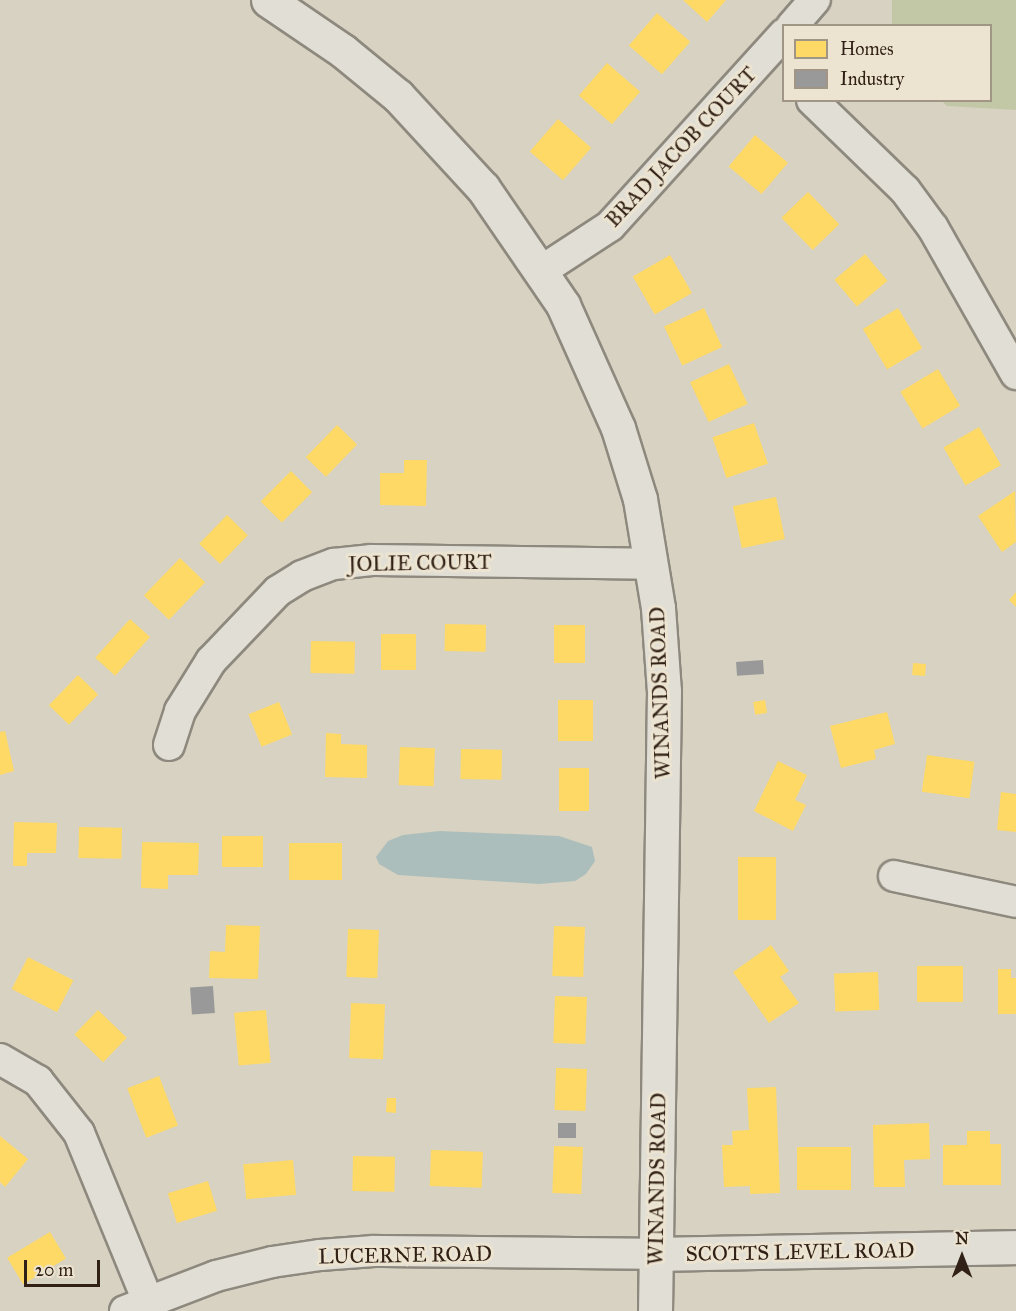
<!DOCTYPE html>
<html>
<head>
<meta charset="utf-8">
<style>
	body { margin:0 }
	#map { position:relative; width:1016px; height:1311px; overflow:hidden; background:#d7d2c1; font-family:"IM FELL Great Primer",serif }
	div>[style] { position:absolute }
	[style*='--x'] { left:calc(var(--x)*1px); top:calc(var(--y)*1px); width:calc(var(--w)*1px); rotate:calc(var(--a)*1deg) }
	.green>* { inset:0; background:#c2c7a6 }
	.water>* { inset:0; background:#acbebb }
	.homes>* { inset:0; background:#ffd966; transform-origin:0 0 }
	.industry>* { inset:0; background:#999; transform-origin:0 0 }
	.roads { filter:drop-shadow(2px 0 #8e897e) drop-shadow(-2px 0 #8e897e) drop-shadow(0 2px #8e897e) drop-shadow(0 -2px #8e897e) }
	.minor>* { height:30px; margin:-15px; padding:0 15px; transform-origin:15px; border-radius:15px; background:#e1ded5 }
	.tertiary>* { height:33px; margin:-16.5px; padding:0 16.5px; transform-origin:16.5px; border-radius:16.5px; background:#e1ded5 }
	span { translate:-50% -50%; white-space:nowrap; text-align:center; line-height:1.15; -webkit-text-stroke:6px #ece4d0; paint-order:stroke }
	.street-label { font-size:21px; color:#312015 }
	.legend { position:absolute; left:782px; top:24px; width:210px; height:78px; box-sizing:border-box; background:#ece4d0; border:2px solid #a19685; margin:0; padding:8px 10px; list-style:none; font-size:18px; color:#312015 }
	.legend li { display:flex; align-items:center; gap:12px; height:30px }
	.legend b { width:30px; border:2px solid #a19685 }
	.north { position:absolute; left:932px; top:1227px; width:60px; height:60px; -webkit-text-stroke:4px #ece4d0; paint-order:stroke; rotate:0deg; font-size:16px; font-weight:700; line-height:24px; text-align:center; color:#312015 }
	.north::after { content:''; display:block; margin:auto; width:21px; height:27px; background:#312015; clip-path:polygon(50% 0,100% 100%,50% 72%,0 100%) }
	.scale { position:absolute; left:24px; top:1260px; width:76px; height:27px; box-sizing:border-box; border:3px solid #312015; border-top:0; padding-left:8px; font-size:18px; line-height:21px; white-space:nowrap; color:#312015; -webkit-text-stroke:4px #ece4d0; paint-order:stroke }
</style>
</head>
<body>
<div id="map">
	<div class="green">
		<div style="clip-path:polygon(892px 0,1016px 0,1016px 110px,947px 106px,942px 101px,990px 100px,990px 26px,892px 25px)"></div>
	</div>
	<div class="water">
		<div style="clip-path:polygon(440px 831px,559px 836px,592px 847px,595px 861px,586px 874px,575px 881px,539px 884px,398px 875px,379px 864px,376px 857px,388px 841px,403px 835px)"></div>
	</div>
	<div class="homes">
		<div style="clip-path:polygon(683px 0,726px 0,707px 22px)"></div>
		<div style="left:657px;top:13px;width:44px;height:43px;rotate:41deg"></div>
		<div style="left:607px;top:63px;width:44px;height:43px;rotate:41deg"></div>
		<div style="left:558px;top:119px;width:44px;height:43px;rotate:41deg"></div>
		<div style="left:755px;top:135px;width:43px;height:41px;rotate:40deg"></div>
		<div style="left:808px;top:192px;width:45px;height:37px;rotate:46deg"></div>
		<div style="left:865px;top:254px;width:35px;height:40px;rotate:50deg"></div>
		<div style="left:670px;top:255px;width:44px;height:43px;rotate:60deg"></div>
		<div style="left:704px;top:308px;width:43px;height:44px;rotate:65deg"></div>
		<div style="left:898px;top:308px;width:47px;height:41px;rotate:59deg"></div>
		<div style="left:729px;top:364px;width:44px;height:43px;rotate:65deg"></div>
		<div style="left:938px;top:369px;width:43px;height:44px;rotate:59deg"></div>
		<div style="left:754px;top:423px;width:43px;height:44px;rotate:71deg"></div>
		<div style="left:337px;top:425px;width:28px;height:45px;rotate:44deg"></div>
		<div style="left:979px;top:427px;width:44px;height:41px;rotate:60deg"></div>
		<div style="clip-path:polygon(404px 460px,427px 460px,426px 506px,380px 505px,380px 473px,404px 473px)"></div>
		<div style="left:291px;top:471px;width:30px;height:43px;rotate:45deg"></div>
		<div style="clip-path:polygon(1015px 491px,1016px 542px,1002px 552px,978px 516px)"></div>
		<div style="left:776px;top:497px;width:43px;height:44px;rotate:78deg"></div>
		<div style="left:227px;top:515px;width:29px;height:40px;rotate:44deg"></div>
		<div style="left:180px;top:558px;width:35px;height:52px;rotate:44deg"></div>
		<div style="clip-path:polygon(1016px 592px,1016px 607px,1009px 600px)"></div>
		<div style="left:130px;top:619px;width:27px;height:52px;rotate:42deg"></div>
		<div style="left:445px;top:624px;width:41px;height:27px;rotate:1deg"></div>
		<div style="left:554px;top:625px;width:31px;height:38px"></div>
		<div style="left:381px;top:634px;width:35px;height:36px"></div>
		<div style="left:311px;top:641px;width:44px;height:32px;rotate:1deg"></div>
		<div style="left:913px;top:663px;width:13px;height:12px;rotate:4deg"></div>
		<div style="left:78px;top:675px;width:28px;height:42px;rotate:44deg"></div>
		<div style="left:558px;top:700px;width:35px;height:41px"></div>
		<div style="left:765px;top:700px;width:13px;height:12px;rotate:81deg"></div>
		<div style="left:279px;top:702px;width:35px;height:33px;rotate:68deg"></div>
		<div style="clip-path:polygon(887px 712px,895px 744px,874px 750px,876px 759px,841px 768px,830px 726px)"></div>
		<div style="clip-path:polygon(5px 731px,14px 771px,0 775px,0 732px)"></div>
		<div style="clip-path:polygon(326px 733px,341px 734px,341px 744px,367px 745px,367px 778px,325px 777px)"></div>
		<div style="left:400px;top:747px;width:35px;height:38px;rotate:2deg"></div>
		<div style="left:461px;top:749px;width:41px;height:30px;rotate:1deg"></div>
		<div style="left:927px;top:755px;width:48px;height:37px;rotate:8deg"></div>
		<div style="clip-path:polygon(778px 761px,807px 775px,795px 800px,806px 805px,793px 831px,754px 811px)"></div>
		<div style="left:559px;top:768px;width:30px;height:43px"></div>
		<div style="clip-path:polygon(1001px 792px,1016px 794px,1016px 832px,997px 830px)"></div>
		<div style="clip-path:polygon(14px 822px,57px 823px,56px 853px,27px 853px,27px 866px,13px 866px)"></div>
		<div style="left:79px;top:827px;width:43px;height:31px;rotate:1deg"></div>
		<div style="left:222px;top:836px;width:41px;height:31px"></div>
		<div style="clip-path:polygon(142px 842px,199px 843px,198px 875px,168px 875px,168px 889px,141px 888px)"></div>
		<div style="left:289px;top:843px;width:53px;height:37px"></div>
		<div style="left:776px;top:857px;width:63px;height:38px;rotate:90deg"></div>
		<div style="clip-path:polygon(226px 925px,260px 926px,258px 979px,209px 978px,210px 951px,225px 952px)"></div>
		<div style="left:554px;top:926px;width:31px;height:50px;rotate:2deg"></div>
		<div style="left:348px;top:929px;width:31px;height:48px;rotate:2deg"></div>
		<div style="clip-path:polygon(771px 945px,789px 971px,780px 977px,799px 1003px,769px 1023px,733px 972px)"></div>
		<div style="left:28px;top:957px;width:51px;height:36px;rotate:27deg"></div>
		<div style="left:963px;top:966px;width:36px;height:46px;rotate:90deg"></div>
		<div style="clip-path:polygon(998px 969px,1011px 969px,1011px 978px,1016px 978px,1016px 1014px,998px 1014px)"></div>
		<div style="left:878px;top:972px;width:38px;height:44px;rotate:88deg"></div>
		<div style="left:555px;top:996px;width:32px;height:47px;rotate:2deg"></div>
		<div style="left:351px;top:1003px;width:34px;height:55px;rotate:2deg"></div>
		<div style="left:98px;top:1010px;width:40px;height:34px;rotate:44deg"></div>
		<div style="left:266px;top:1010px;width:53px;height:32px;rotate:85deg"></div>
		<div style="left:556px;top:1068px;width:31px;height:42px;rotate:2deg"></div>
		<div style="left:159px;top:1076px;width:53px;height:34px;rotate:69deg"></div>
		<div style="clip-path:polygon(776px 1087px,780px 1193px,750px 1194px,750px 1186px,724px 1187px,722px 1145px,733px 1145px,732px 1131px,749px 1130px,747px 1088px)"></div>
		<div style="clip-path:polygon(387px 1098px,396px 1098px,396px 1113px,386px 1112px)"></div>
		<div style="clip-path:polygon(929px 1123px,930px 1159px,904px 1160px,905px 1187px,874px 1187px,873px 1125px)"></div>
		<div style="clip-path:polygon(967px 1131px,990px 1131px,990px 1144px,1001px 1144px,1001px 1185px,943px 1185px,943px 1145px,967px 1145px)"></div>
		<div style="clip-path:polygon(0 1136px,28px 1159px,5px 1187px,0 1182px)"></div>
		<div style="left:554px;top:1146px;width:29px;height:47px;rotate:2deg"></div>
		<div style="left:797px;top:1147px;width:54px;height:43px"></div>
		<div style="left:431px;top:1150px;width:52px;height:36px;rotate:2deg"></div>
		<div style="left:353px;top:1156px;width:42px;height:35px;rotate:1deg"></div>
		<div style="left:293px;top:1160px;width:35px;height:50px;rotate:85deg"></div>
		<div style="left:208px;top:1181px;width:31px;height:42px;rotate:73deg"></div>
		<div style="left:50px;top:1232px;width:31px;height:50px;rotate:59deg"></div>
	</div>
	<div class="industry">
		<div style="left:763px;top:660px;width:14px;height:27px;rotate:86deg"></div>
		<div style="left:213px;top:986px;width:27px;height:23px;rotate:86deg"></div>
		<div style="left:576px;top:1123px;width:15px;height:18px;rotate:90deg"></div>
	</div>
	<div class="roads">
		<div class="minor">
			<div style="--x:792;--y:26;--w:35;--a:-49"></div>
			<div style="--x:812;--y:100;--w:129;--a:44.1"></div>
			<div style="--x:905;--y:190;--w:47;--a:53.6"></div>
			<div style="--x:933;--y:228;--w:168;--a:60.4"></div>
			<div style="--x:541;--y:271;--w:82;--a:-33.1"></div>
			<div style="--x:610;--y:226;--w:259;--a:-47.8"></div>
			<div style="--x:169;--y:745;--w:36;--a:-72"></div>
			<div style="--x:180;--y:711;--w:59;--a:-58.2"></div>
			<div style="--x:211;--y:661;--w:97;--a:-46.3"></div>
			<div style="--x:278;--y:591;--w:28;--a:-32"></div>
			<div style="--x:302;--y:576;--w:34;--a:-21"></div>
			<div style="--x:334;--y:564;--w:38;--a:-6"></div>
			<div style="--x:372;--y:560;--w:280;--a:0.8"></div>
			<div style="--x:894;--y:876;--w:125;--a:12"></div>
			<div style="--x:0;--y:1059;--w:44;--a:30.1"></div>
			<div style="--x:38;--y:1081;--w:66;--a:51.7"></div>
			<div style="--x:79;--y:1133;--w:182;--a:67.7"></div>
			<div style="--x:125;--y:1311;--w:97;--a:-21"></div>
			<div style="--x:216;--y:1276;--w:58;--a:-14"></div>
			<div style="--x:272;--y:1262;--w:49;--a:-8.3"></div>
			<div style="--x:320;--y:1255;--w:54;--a:-4.2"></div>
			<div style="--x:374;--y:1251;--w:282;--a:0.6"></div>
		</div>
		<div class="tertiary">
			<div style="--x:268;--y:0;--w:91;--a:34.2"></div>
			<div style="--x:343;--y:51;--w:71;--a:39.3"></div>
			<div style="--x:398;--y:96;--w:125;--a:47.3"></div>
			<div style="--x:483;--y:188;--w:142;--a:55.6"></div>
			<div style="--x:563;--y:305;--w:135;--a:65.9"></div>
			<div style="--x:618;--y:428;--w:74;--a:72.8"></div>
			<div style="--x:640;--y:499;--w:110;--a:80.6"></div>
			<div style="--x:658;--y:608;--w:83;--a:85.9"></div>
			<div style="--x:664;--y:691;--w:620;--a:90.83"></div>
			<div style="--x:656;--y:1254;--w:360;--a:-1.1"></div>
		</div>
	</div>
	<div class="street-label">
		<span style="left:681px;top:147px;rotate:-47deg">BRAD JACOB COURT</span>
		<span style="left:420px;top:563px;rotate:-1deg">JOLIE COURT</span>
		<span style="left:660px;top:693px;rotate:-92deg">WINANDS ROAD</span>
		<span style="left:657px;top:1179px;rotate:-89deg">WINANDS ROAD</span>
		<span style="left:800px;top:1252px;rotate:-1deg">SCOTTS LEVEL ROAD</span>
		<span style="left:405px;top:1255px;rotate:-1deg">LUCERNE ROAD</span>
	</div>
	<ul class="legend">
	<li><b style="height:16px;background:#ffd966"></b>Homes</li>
	<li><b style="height:16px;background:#999"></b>Industry</li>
	</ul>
	<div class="north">N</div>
	<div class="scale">20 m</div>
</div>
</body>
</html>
